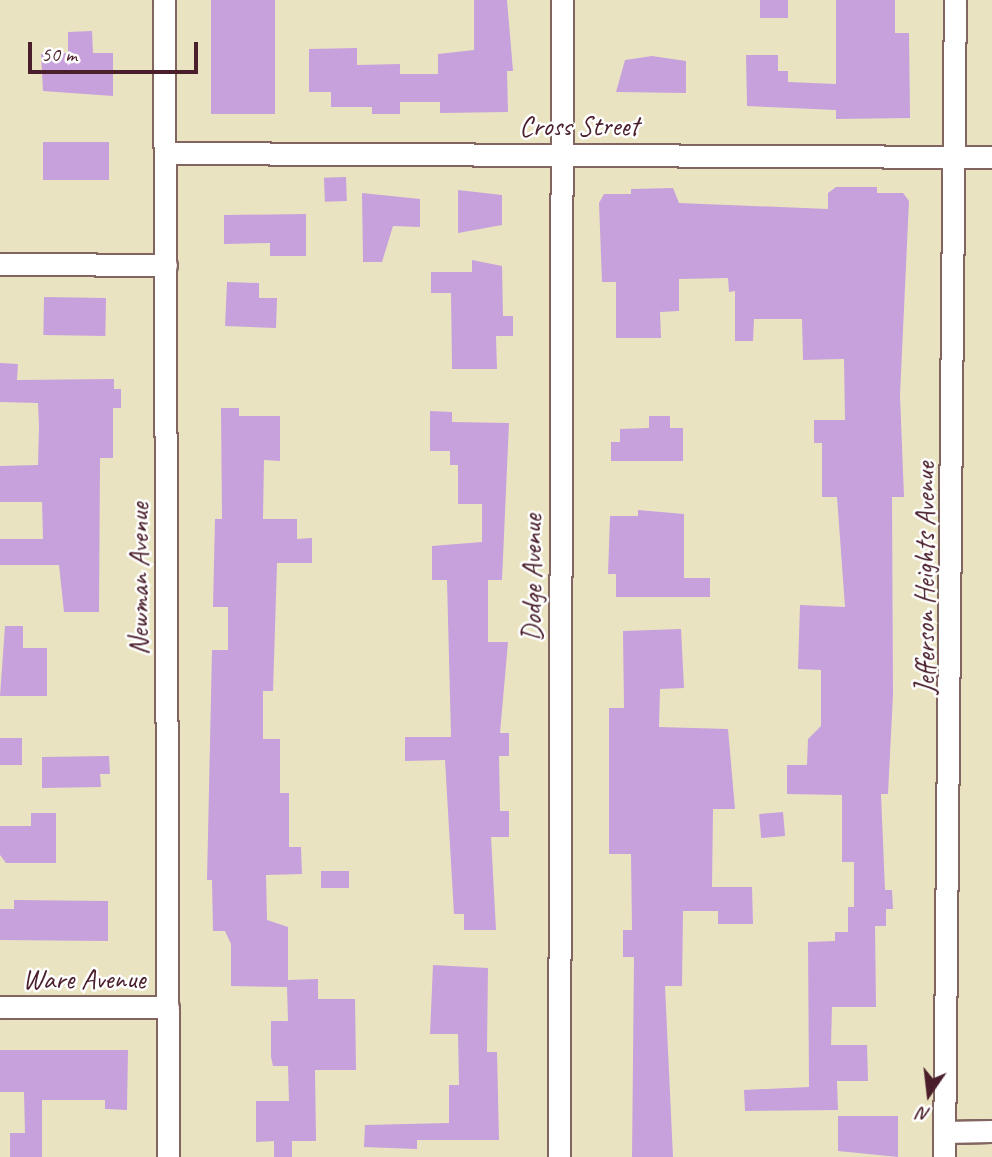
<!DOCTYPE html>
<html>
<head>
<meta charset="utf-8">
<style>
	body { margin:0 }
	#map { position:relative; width:992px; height:1157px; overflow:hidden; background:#eae3c2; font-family:Caveat,sans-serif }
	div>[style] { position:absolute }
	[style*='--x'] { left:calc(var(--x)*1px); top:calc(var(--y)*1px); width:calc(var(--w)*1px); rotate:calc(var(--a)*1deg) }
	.building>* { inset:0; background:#c6a1dc; transform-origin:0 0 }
	.roads { filter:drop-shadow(2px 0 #826460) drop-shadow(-2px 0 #826460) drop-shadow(0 2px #826460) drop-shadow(0 -2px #826460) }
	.street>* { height:21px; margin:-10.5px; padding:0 10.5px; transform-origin:10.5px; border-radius:10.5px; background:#fff }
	span { translate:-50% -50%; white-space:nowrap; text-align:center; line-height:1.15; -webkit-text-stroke:5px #fff; paint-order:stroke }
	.street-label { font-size:28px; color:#4a1f2b }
	.north { position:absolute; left:894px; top:1059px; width:70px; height:70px; -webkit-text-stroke:5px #fff; paint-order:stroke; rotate:194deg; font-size:19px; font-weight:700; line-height:28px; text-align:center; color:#4a1f2b }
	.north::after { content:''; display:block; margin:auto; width:24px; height:32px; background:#4a1f2b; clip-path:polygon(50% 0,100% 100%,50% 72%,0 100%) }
	.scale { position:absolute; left:28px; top:42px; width:170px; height:32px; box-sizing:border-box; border:4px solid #4a1f2b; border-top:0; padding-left:9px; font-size:21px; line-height:24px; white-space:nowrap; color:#4a1f2b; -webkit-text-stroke:5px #fff; paint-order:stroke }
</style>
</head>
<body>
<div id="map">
	<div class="building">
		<div style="left:211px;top:0;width:64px;height:114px"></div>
		<div style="clip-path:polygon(474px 0,507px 0,513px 71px,507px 71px,508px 112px,440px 113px,440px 102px,400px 102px,400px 114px,372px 114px,372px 107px,331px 107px,331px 92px,309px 92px,309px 49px,357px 48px,357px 65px,400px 64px,400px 74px,438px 74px,438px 54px,474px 50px)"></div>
		<div style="left:760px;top:0;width:28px;height:18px"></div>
		<div style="clip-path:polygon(836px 0,895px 0,895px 33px,909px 33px,910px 118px,836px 119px,836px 110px,747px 106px,746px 55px,778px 55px,778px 71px,788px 71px,788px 82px,836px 84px)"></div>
		<div style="clip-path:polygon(92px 31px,93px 53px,113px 53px,113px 96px,43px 91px,41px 54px,68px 53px,68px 32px)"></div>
		<div style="clip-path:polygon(652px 56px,686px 61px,686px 93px,616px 92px,625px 60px)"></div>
		<div style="left:43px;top:142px;width:66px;height:38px"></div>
		<div style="left:346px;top:177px;width:24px;height:22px;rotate:88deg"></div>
		<div style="clip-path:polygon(836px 187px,877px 187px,877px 193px,903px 193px,909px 201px,900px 395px,904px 497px,892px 497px,893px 694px,888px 794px,881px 794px,885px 890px,892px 890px,893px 909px,886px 909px,886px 926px,875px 926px,876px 1007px,832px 1007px,831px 1045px,867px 1045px,868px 1081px,837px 1081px,838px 1110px,745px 1111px,744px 1090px,809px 1087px,808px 942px,835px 941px,835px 932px,848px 932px,848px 907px,854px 907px,854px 862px,842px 862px,842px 795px,787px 794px,787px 765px,807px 765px,808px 739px,821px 726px,821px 670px,798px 669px,800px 605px,845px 607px,837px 497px,822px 497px,822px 443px,814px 443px,814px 420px,845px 420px,844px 359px,803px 360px,802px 319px,754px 319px,753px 341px,735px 341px,735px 291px,729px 292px,728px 278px,679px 279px,679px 311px,660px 312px,661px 338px,616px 338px,616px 282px,602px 282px,599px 203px,604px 194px,631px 194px,631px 189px,673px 188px,679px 203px,828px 209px,828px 193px)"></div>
		<div style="clip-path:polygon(458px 190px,502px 195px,502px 225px,458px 233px)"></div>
		<div style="clip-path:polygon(362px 193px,420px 199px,420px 227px,393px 226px,382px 262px,363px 262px)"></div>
		<div style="clip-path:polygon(306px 214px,306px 256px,270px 256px,270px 243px,224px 244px,224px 215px)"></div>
		<div style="clip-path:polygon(472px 260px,502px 266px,503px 316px,513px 316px,513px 336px,496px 336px,497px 369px,452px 369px,451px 293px,431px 293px,431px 272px,472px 272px)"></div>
		<div style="clip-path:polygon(227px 282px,259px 283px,259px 298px,277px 298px,276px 328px,225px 326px)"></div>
		<div style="left:44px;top:297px;width:62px;height:38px;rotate:1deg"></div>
		<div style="clip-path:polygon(0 363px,18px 364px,17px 380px,114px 379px,114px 389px,121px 389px,121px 408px,113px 408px,113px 458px,100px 458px,99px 612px,64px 612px,59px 565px,0 565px,0 539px,43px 539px,42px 502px,0 502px,0 466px,38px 465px,39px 427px,38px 403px,0 402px)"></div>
		<div style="clip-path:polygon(221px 408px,239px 408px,239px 416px,280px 416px,280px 461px,264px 460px,263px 519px,297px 519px,297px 539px,312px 538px,312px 563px,277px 563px,273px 691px,263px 691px,263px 739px,280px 739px,280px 793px,289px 793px,289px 847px,301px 847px,302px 874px,266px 875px,267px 920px,288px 927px,288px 980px,318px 979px,318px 999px,355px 999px,356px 1070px,315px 1070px,316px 1141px,292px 1141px,292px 1157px,274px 1157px,274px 1141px,256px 1142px,256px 1101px,289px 1101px,288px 1066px,273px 1066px,271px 1057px,271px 1021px,288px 1021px,287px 987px,231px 986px,231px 944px,225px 931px,213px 931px,212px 880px,207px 880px,212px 650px,228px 650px,228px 607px,213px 607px,215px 519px,222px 519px)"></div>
		<div style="clip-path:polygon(430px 411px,452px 412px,452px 422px,509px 423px,502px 580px,488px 580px,488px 642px,508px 642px,500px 733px,509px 733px,509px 756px,499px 756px,500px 811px,509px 811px,509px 837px,491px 837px,496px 930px,464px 930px,464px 914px,454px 914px,445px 760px,405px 761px,405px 737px,451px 737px,447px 580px,432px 580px,432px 546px,482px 542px,482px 504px,458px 504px,458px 465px,450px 465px,450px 451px,430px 451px)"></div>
		<div style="clip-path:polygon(649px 416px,670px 416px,670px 428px,683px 428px,683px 461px,611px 461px,611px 442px,620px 442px,620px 429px,649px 428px)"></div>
		<div style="clip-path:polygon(638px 510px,684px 514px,684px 578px,710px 578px,710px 597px,616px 597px,616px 574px,608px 574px,610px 516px,638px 516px)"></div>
		<div style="clip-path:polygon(5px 626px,23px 626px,23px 648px,47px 648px,47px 696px,0 696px)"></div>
		<div style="clip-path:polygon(681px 629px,684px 688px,660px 689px,659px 727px,728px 729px,735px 809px,713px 809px,712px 887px,752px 887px,753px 924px,718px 924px,718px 911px,683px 911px,682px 986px,665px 986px,673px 1157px,632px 1157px,634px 957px,623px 957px,623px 930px,632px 930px,631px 854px,609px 854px,609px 708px,624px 708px,623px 631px)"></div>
		<div style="left:0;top:738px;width:22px;height:27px"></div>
		<div style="clip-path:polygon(109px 756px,110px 774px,100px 774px,101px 787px,42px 788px,42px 757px)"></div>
		<div style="left:783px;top:812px;width:24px;height:24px;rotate:85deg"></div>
		<div style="clip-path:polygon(31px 813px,56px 813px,56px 863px,6px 863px,0 855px,0 826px,31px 826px)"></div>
		<div style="left:321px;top:871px;width:28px;height:17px"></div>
		<div style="clip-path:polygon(14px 900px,108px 901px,108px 941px,0 940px,0 909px,14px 909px)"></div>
		<div style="clip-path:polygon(433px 965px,488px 968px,487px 1052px,497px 1052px,499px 1140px,417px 1140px,417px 1149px,364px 1147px,365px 1125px,449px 1123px,449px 1085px,459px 1085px,458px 1034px,430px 1034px)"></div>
		<div style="clip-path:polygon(0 1050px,128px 1050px,127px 1110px,105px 1109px,105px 1100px,42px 1100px,42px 1157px,10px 1157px,10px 1133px,25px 1133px,24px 1092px,0 1092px)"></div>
		<div style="clip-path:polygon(838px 1116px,898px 1116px,898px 1157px,838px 1151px)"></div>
	</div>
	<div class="roads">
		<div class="street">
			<div style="--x:164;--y:0;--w:1157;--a:89.8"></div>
			<div style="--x:165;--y:153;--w:827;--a:0.28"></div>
			<div style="--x:0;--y:264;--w:166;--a:0.3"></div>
			<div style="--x:0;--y:1007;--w:168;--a:0"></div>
			<div style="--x:944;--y:1132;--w:48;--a:-1.2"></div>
			<div style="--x:559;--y:1157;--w:1157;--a:-89.85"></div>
			<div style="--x:944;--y:1157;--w:1157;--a:-89.46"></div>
		</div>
	</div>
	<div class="street-label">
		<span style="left:579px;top:126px">Cross Street</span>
		<span style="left:532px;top:578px;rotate:-90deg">Dodge Avenue</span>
		<span style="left:925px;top:578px;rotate:-90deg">Jefferson Heights Avenue</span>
		<span style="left:139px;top:579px;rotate:-90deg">Newman Avenue</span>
		<span style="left:84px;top:979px">Ware Avenue</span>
	</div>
	<div class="north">N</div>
	<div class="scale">50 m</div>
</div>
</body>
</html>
